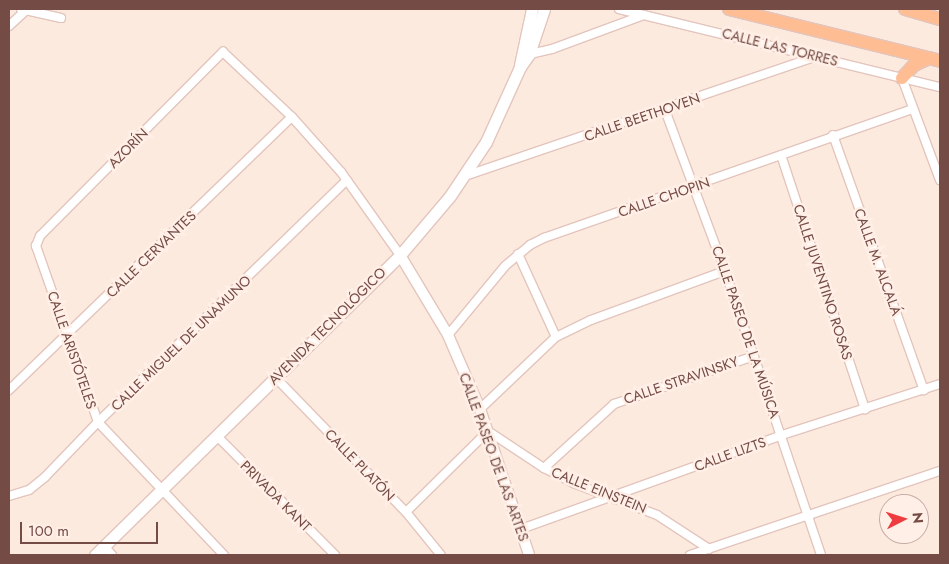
<!DOCTYPE html>
<html>
<head>
<meta charset="utf-8">
<style>
	body { margin:0 }
	#map { position:relative; width:949px; height:564px; overflow:hidden; background:#fdeade; font-family:Jost,sans-serif }
	div>[style] { position:absolute }
	[style*='--x'] { left:calc(var(--x)*1px); top:calc(var(--y)*1px); width:calc(var(--w)*1px); rotate:calc(var(--a)*1deg) }
	.roads { filter:drop-shadow(1px 0 #e3c5bd) drop-shadow(-1px 0 #e3c5bd) drop-shadow(0 1px #e3c5bd) drop-shadow(0 -1px #e3c5bd) }
	.minor>* { height:8px; margin:-4px; padding:0 4px; transform-origin:4px; border-radius:4px; background:#fff }
	.tertiary>* { height:10px; margin:-5px; padding:0 5px; transform-origin:5px; border-radius:5px; background:#fff }
	.secondary>* { height:11px; margin:-5.5px; padding:0 5.5px; transform-origin:5.5px; border-radius:5.5px; background:#fff }
	.primary>* { height:12px; margin:-6px; padding:0 6px; transform-origin:6px; border-radius:6px; background:#ffbd94 }
	span { translate:-50% -50%; white-space:nowrap; text-align:center; line-height:1.15; -webkit-text-stroke:5px #ffefe6; paint-order:stroke }
	.street-label { font-size:14px; color:#744b45 }
	.frame { position:absolute; inset:0; border:10px solid #744b45; pointer-events:none }
	.north { position:absolute; left:879px; top:494px; width:50px; height:50px; box-sizing:border-box; background:#ffefe6; border:1px solid #c7ada6; border-radius:50%; rotate:85deg; font-size:14px; font-weight:700; line-height:20px; text-align:center; color:#744b45 }
	.north::after { content:''; display:block; margin:auto; width:18px; height:22px; background:#ef3b3f; clip-path:polygon(50% 0,100% 100%,50% 72%,0 100%) }
	.scale { position:absolute; left:20px; top:522px; width:138px; height:22px; box-sizing:border-box; border:2px solid #744b45; border-top:0; padding-left:6px; font-size:15px; line-height:18px; white-space:nowrap; color:#744b45; -webkit-text-stroke:4px #ffefe6; paint-order:stroke }
</style>
</head>
<body>
<div id="map">
	<div class="roads">
		<div class="minor">
			<div style="--x:21;--y:9;--w:41;--a:12.7"></div>
			<div style="--x:619;--y:9;--w:330;--a:13.7"></div>
			<div style="--x:9;--y:26;--w:25;--a:-43"></div>
			<div style="--x:526;--y:55;--w:27;--a:-13"></div>
			<div style="--x:552;--y:49;--w:98;--a:-20.3"></div>
			<div style="--x:902;--y:78;--w:109;--a:69.6"></div>
			<div style="--x:665;--y:110;--w:172;--a:69.6"></div>
			<div style="--x:725;--y:271;--w:300;--a:71.3"></div>
			<div style="--x:833;--y:135;--w:271;--a:70.4"></div>
			<div style="--x:781;--y:155;--w:268;--a:71.7"></div>
			<div style="--x:465;--y:176;--w:373;--a:-18.8"></div>
			<div style="--x:518;--y:254;--w:91;--a:65.4"></div>
			<div style="--x:448;--y:335;--w:89;--a:-50.4"></div>
			<div style="--x:505;--y:266;--w:33;--a:-40"></div>
			<div style="--x:530;--y:245;--w:16;--a:-27"></div>
			<div style="--x:544;--y:238;--w:391;--a:-19.3"></div>
			<div style="--x:275;--y:377;--w:188;--a:45.9"></div>
			<div style="--x:406;--y:512;--w:55;--a:50.9"></div>
			<div style="--x:9;--y:390;--w:393;--a:-44"></div>
			<div style="--x:480;--y:409;--w:105;--a:-43.5"></div>
			<div style="--x:556;--y:337;--w:39;--a:-26"></div>
			<div style="--x:591;--y:320;--w:143;--a:-20.1"></div>
			<div style="--x:217;--y:436;--w:168;--a:45.2"></div>
			<div style="--x:544;--y:468;--w:95;--a:-42.4"></div>
			<div style="--x:614;--y:404;--w:148;--a:-18.9"></div>
			<div style="--x:9;--y:496;--w:21;--a:-17"></div>
			<div style="--x:29;--y:490;--w:21;--a:-39"></div>
			<div style="--x:45;--y:477;--w:76;--a:-46.1"></div>
			<div style="--x:98;--y:422;--w:347;--a:-44.2"></div>
			<div style="--x:406;--y:512;--w:115;--a:-44.6"></div>
			<div style="--x:488;--y:431;--w:67;--a:33.5"></div>
			<div style="--x:544;--y:468;--w:33;--a:27"></div>
			<div style="--x:573;--y:483;--w:90;--a:20.9"></div>
			<div style="--x:657;--y:515;--w:62;--a:33.2"></div>
			<div style="--x:521;--y:529;--w:277;--a:-19.8"></div>
			<div style="--x:782;--y:435;--w:166;--a:-17.9"></div>
			<div style="--x:104;--y:546;--w:12;--a:48"></div>
			<div style="--x:224;--y:555;--w:183;--a:-133.5"></div>
			<div style="--x:98;--y:422;--w:187;--a:-109.4"></div>
			<div style="--x:36;--y:246;--w:11;--a:-68"></div>
			<div style="--x:40;--y:236;--w:260;--a:-45.2"></div>
			<div style="--x:223;--y:52;--w:95;--a:43.3"></div>
			<div style="--x:292;--y:117;--w:74;--a:48.3"></div>
			<div style="--x:341;--y:172;--w:102;--a:54.6"></div>
			<div style="--x:690;--y:555;--w:264;--a:-18.6"></div>
		</div>
		<div class="tertiary">
			<div style="--x:400;--y:255;--w:93;--a:59"></div>
			<div style="--x:448;--y:335;--w:81;--a:66.6"></div>
			<div style="--x:480;--y:409;--w:154;--a:71.4"></div>
		</div>
		<div class="secondary">
			<div style="--x:520;--y:65;--w:57;--a:-77.9"></div>
			<div style="--x:95;--y:555;--w:428;--a:-44.5"></div>
			<div style="--x:400;--y:255;--w:77;--a:-49.7"></div>
			<div style="--x:450;--y:196;--w:65;--a:-56.3"></div>
			<div style="--x:486;--y:142;--w:82;--a:-65.6"></div>
			<div style="--x:520;--y:67;--w:16;--a:-55"></div>
			<div style="--x:529;--y:54;--w:47;--a:-71.6"></div>
		</div>
		<div class="primary">
			<div style="--x:729;--y:9;--w:217;--a:13.8"></div>
			<div style="--x:905;--y:9;--w:36;--a:16"></div>
			<div style="--x:902;--y:78;--w:18;--a:-47"></div>
			<div style="--x:914;--y:65;--w:17;--a:-24"></div>
		</div>
	</div>
	<div class="street-label">
		<span style="left:780px;top:47px;rotate:14deg">CALLE LAS TORRES</span>
		<span style="left:642px;top:117px;rotate:-19deg">CALLE BEETHOVEN</span>
		<span style="left:128px;top:148px;rotate:-45deg">AZORÍN</span>
		<span style="left:664px;top:197px;rotate:-19deg">CALLE CHOPIN</span>
		<span style="left:151px;top:254px;rotate:-44deg">CALLE CERVANTES</span>
		<span style="left:878px;top:262px;rotate:70deg">CALLE M. ALCALÁ</span>
		<span style="left:823px;top:282px;rotate:72deg">CALLE JUVENTINO ROSAS</span>
		<span style="left:327px;top:326px;rotate:-45deg">AVENIDA TECNOLÓGICO</span>
		<span style="left:746px;top:332px;rotate:71deg">CALLE PASEO DE LA MÚSICA</span>
		<span style="left:181px;top:343px;rotate:-44deg">CALLE MIGUEL DE UNAMUNO</span>
		<span style="left:72px;top:350px;rotate:71deg">CALLE ARISTÓTELES</span>
		<span style="left:681px;top:380px;rotate:-19deg">CALLE STRAVINSKY</span>
		<span style="left:730px;top:454px;rotate:-20deg">CALLE LIZTS</span>
		<span style="left:494px;top:457px;rotate:70deg">CALLE PASEO DE LAS ARTES</span>
		<span style="left:360px;top:465px;rotate:46deg">CALLE PLATÓN</span>
		<span style="left:599px;top:490px;rotate:22deg">CALLE EINSTEIN</span>
		<span style="left:276px;top:496px;rotate:45deg">PRIVADA KANT</span>
	</div>
	<div class="frame"></div>
	<div class="north">N</div>
	<div class="scale">100 m</div>
</div>
</body>
</html>
